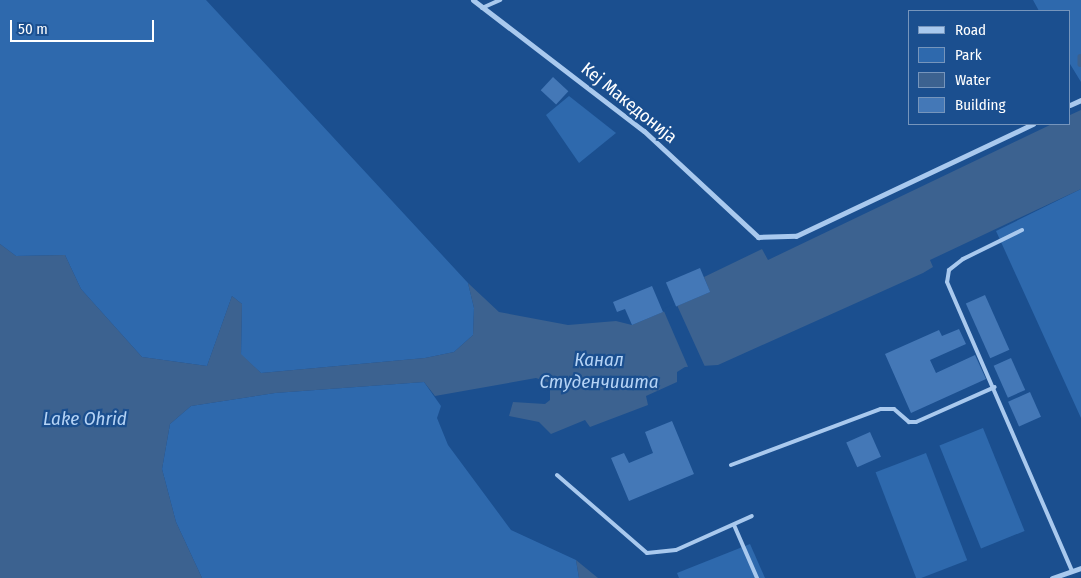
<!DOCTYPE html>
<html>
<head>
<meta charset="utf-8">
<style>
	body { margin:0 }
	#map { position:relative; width:1081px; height:578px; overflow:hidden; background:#1b4f8f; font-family:"Fira Sans Condensed",sans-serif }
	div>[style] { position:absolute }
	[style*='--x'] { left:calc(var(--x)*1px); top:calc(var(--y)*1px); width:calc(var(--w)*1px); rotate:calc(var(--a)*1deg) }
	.green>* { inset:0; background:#2e69ad; transform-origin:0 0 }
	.water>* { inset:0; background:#3c6290 }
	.pier>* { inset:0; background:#1b4f8f }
	.stream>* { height:5.5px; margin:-2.75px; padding:0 2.75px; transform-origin:2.75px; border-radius:2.75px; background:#3c6290 }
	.building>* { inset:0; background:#4478b7; transform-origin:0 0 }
	.service>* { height:4px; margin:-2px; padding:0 2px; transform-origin:2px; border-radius:2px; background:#a9c9ee }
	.pedestrian>* { height:4.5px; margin:-2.25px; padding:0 2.25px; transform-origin:2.25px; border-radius:2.25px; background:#a9c9ee }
	.minor>* { height:5px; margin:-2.5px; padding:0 2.5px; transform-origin:2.5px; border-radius:2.5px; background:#a9c9ee }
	span { translate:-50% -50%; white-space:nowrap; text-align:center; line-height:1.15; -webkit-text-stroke:4.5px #1b4f8f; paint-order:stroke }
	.street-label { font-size:18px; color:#fff }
	.water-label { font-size:19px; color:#b5d3f5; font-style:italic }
	.legend { position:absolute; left:908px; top:10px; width:162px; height:115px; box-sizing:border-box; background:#1b4f8f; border:1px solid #7695bc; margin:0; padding:6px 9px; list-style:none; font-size:15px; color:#fff }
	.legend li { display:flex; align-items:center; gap:10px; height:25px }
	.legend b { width:25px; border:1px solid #7695bc }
	.scale { position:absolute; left:10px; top:20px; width:144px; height:22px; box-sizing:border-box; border:2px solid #fff; border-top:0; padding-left:6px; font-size:15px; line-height:18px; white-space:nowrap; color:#fff; -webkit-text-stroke:4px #1b4f8f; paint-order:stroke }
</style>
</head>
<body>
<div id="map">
	<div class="green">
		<div style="clip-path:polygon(0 0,206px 0,468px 283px,474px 308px,473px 335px,454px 352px,425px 358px,261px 373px,241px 355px,242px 304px,232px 296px,207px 366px,142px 357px,81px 289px,65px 255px,16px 256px,0 244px)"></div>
		<div style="clip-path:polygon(1033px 0,1081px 0,1081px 82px,1070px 64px,1070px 11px,1039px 11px)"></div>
		<div style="clip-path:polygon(569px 96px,616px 133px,579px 163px,546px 115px)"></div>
		<div style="clip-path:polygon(1081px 189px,1081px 418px,996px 231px)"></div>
		<div style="clip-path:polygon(424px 382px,441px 406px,437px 418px,448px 445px,511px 530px,576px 560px,579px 578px,202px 578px,176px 522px,162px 469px,170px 424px,191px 406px,275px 393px)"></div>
		<div style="left:983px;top:428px;width:111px;height:47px;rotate:68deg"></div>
		<div style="left:926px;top:453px;width:115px;height:54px;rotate:69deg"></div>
		<div style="clip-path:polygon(750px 544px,765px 578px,679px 578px,677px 573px)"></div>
	</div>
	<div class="water">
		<div style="clip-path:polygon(1081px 110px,1081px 189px,930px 260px,933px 267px,923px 273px,718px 365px,685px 367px,677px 372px,677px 382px,646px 396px,648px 405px,590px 427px,585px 420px,551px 434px,539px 422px,509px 416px,513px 402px,545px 404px,550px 400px,550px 383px,536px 378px,435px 396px,424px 382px,275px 393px,191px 406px,170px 424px,162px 469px,176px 522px,202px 578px,0 578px,0 244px,16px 256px,65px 255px,81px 289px,142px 357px,207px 366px,232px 296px,242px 304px,241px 354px,261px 373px,425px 358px,454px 352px,473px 335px,474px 308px,468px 283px,499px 312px,568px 325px,616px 321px,632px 325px,710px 292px,704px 277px,762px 249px,768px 260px,1052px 124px,1070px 124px,1070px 115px)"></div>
		<div style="clip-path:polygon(576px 560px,598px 578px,579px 578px)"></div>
	</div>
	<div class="pier">
		<div style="clip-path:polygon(676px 303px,706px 369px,689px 369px,663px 309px)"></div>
	</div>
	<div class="stream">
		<div style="--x:1081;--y:57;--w:7;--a:90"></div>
	</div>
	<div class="building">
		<div style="left:553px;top:77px;width:21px;height:18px;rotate:43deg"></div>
		<div style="left:700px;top:268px;width:26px;height:37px;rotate:67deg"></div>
		<div style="clip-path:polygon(652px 286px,663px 312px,632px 325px,625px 309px,617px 312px,613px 302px)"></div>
		<div style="left:985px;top:295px;width:60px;height:21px;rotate:66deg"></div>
		<div style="clip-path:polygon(959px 329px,966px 344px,930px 360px,936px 373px,975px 355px,986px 379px,911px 413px,885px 354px,939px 330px,942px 336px)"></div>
		<div style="left:1011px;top:358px;width:35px;height:19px;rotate:66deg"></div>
		<div style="left:1030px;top:392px;width:27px;height:24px;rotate:66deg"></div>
		<div style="clip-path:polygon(672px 421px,694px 474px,629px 501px,611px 458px,624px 453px,629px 463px,653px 453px,645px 432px)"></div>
		<div style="left:870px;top:432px;width:27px;height:26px;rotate:66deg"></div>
	</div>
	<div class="service">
		<div style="--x:482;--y:8;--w:20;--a:-24"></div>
		<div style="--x:1022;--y:230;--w:66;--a:153.8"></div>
		<div style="--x:963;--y:259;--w:18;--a:142"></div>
		<div style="--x:949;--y:270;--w:12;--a:99"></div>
		<div style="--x:947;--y:282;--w:315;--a:66.6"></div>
		<div style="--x:731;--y:465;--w:160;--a:-20.5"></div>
		<div style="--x:881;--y:409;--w:13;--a:0"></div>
		<div style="--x:894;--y:409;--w:20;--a:41"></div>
		<div style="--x:909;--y:422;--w:7;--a:0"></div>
		<div style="--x:916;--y:422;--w:86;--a:-23.9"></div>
		<div style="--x:557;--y:475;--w:119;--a:40.9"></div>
		<div style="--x:647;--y:553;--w:29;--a:-6"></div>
		<div style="--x:676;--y:550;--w:83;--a:-24.1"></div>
		<div style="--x:734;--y:525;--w:58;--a:66.5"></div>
	</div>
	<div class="pedestrian">
		<div style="--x:1070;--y:105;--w:12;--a:-24"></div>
		<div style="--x:758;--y:237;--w:38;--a:-2"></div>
		<div style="--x:796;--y:236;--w:262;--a:-25.3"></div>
	</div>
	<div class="minor">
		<div style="--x:473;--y:0;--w:215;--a:37.5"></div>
		<div style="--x:644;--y:131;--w:156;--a:42.9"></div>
		<div style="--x:1052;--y:578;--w:31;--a:-19"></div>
	</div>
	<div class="street-label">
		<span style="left:629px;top:103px;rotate:39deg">Кеј Македонија</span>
	</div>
	<div class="water-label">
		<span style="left:599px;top:371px">Канал<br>Студенчишта</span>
		<span style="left:85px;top:419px">Lake Ohrid</span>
	</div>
	<ul class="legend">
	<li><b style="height:6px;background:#a9c9ee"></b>Road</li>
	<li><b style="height:14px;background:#2e69ad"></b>Park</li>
	<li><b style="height:14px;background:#3c6290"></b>Water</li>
	<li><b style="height:14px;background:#4478b7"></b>Building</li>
	</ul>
	<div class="scale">50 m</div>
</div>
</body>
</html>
